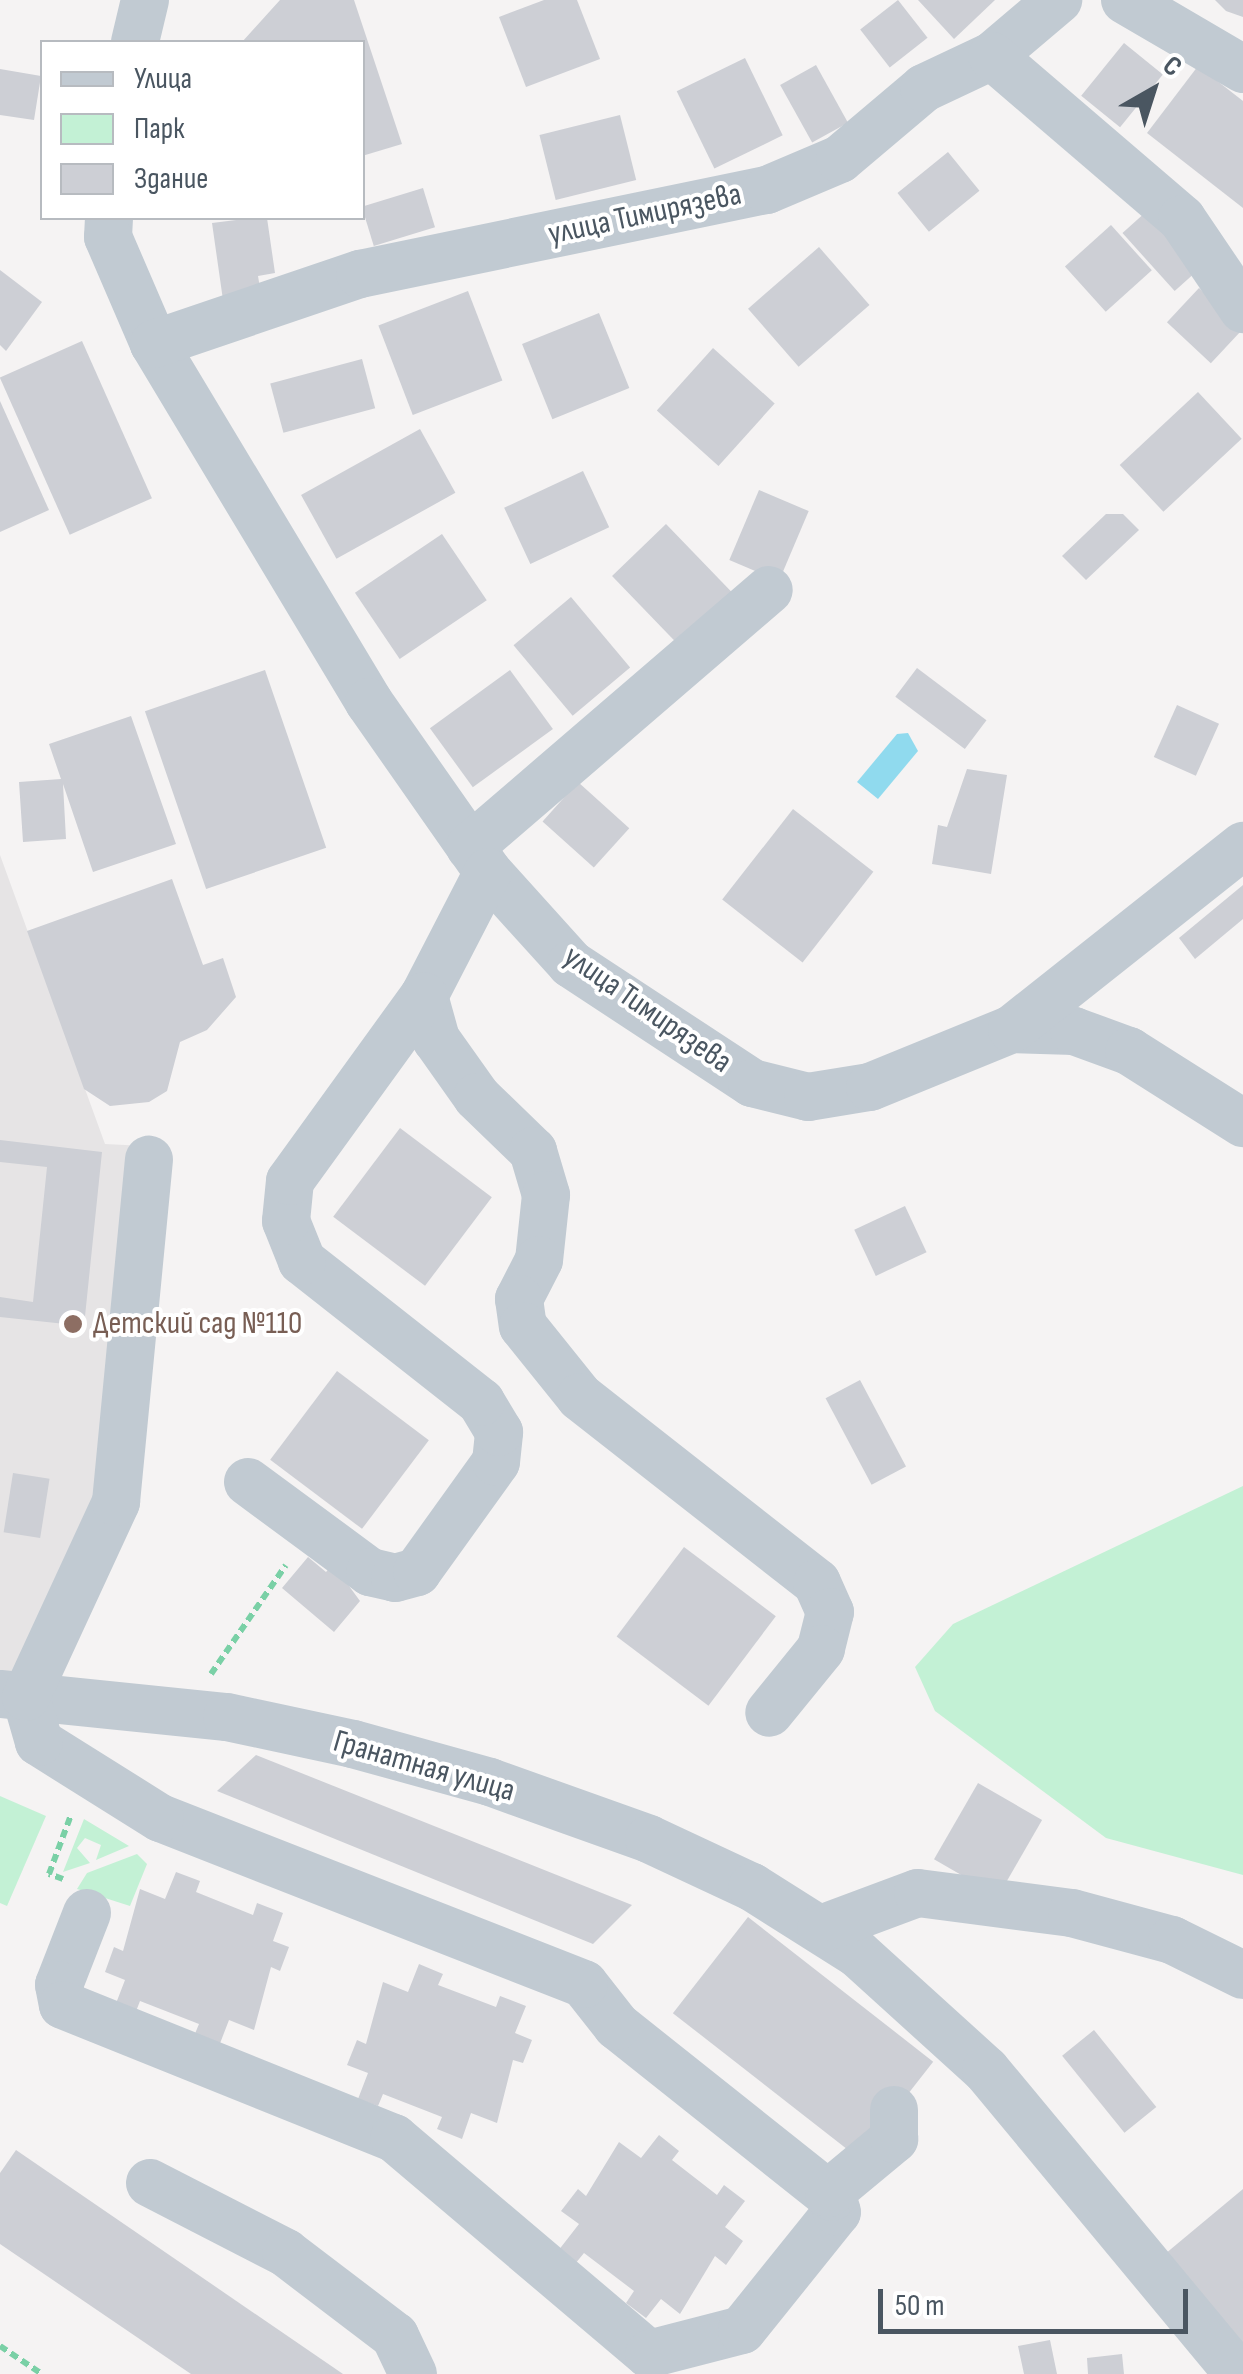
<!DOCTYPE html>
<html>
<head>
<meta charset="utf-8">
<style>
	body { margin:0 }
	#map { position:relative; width:1243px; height:2374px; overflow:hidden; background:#f5f3f3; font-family:"Sofia Sans Condensed",sans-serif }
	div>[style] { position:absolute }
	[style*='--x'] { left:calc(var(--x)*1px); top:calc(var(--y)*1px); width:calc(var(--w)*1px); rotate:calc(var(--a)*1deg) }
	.education>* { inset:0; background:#e6e4e5 }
	.green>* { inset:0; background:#c3f1d5 }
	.water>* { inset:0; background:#90daee }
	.building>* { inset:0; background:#cdcfd5; transform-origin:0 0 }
	.path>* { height:6px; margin-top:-3px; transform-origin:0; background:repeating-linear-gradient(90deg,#7ad0a6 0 8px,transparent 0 13px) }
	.minor>* { height:48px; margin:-24px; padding:0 24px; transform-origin:24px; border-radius:24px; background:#c1cad2 }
	.dots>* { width:28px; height:28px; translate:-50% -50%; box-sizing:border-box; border:5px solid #fff; border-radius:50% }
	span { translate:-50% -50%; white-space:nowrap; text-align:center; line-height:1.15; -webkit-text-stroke:8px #fff; paint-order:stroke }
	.street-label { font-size:32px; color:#4a5661 }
	.education-label { font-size:32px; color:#785e54 }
	.left { translate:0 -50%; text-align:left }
	.legend { position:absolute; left:40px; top:40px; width:325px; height:180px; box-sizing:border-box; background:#fff; border:2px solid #b7bbc0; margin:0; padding:12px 18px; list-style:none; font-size:30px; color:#4a5661 }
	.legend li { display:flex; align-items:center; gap:20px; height:50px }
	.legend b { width:50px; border:2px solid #b7bbc0 }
	.north { position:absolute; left:1103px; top:40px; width:100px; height:100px; -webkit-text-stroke:8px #fff; paint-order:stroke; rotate:39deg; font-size:28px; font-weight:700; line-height:40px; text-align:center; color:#4a5661 }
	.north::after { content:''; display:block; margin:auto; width:35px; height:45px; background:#4a5661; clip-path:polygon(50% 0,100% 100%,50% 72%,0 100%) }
	.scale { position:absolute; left:878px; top:2289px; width:310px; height:45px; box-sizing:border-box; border:5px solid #4a5661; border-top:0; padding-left:12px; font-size:30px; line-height:35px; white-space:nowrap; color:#4a5661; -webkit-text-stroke:8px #fff; paint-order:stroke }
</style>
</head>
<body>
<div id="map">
	<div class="education">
		<div style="clip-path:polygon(0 855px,105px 1144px,165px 1147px,128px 1501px,36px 1694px,0 1681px)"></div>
	</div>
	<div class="green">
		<div style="clip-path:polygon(1243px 1486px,1243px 1875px,1106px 1838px,935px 1711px,915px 1667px,953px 1624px)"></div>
		<div style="clip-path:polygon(0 1796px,46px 1816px,7px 1906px,0 1903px)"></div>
		<div style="clip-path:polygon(84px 1819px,129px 1846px,96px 1860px,101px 1845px,85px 1838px,77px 1848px,90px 1863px,63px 1872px)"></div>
		<div style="clip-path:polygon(137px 1854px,147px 1864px,130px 1906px,77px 1889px,87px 1873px)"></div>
	</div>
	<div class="water">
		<div style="clip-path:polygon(908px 733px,918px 751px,878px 799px,857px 782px,897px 734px)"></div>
	</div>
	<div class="building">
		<div style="clip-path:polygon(280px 0,354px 0,402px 144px,362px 156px,362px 42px,242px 42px)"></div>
		<div style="clip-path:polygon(544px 0,577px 0,600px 59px,526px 87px,499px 17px)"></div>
		<div style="left:898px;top:0;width:48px;height:48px;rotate:52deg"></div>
		<div style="clip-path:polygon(918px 0,995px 0,954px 39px)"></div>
		<div style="clip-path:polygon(1215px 0,1243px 0,1243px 17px,1226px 11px)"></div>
		<div style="left:1124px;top:43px;width:50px;height:68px;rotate:39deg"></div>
		<div style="left:745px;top:58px;width:86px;height:76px;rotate:64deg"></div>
		<div style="left:816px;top:65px;width:66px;height:41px;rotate:61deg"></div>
		<div style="clip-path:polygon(1198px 66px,1243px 101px,1243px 208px,1147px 133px)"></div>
		<div style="clip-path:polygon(0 69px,41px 76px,34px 120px,0 115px)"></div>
		<div style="left:620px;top:115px;width:67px;height:83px;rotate:76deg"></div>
		<div style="left:948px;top:152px;width:50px;height:65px;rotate:51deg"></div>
		<div style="left:423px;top:188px;width:41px;height:64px;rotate:73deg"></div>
		<div style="left:1147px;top:211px;width:78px;height:33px;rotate:48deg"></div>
		<div style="clip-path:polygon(252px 218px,267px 218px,275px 273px,258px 276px,261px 294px,223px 300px,212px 223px)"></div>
		<div style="left:1111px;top:225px;width:61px;height:62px;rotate:48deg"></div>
		<div style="left:819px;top:247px;width:77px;height:94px;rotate:49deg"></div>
		<div style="clip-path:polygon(0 270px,42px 302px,6px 351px,0 345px)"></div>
		<div style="left:1199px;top:288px;width:60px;height:47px;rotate:43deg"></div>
		<div style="left:468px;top:291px;width:96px;height:96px;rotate:69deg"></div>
		<div style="left:599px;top:313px;width:81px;height:83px;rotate:68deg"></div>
		<div style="left:82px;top:341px;width:172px;height:90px;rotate:66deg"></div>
		<div style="left:713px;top:348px;width:83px;height:84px;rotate:42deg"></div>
		<div style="left:362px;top:359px;width:51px;height:95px;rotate:75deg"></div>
		<div style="left:1198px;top:392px;width:64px;height:107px;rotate:47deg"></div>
		<div style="clip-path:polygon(0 401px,49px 510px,0 532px)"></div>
		<div style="left:420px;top:429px;width:73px;height:136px;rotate:61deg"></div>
		<div style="left:583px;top:471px;width:62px;height:87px;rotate:65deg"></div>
		<div style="left:759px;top:490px;width:54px;height:76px;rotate:23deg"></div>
		<div style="clip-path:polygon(1106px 514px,1123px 514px,1139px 530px,1086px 580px,1062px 556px)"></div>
		<div style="left:666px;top:524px;width:100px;height:75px;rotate:46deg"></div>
		<div style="left:442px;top:534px;width:80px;height:105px;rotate:56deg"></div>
		<div style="left:571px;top:597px;width:92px;height:75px;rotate:50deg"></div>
		<div style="left:917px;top:668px;width:87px;height:36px;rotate:37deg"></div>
		<div style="left:265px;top:670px;width:188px;height:127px;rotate:71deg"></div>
		<div style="left:510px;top:670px;width:73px;height:99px;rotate:54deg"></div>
		<div style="left:1177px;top:705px;width:46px;height:57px;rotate:24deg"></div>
		<div style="clip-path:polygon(131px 716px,176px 844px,93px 872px,63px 784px,66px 839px,23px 842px,19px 782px,61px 779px,49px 744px)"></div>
		<div style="clip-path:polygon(967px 769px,1007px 775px,991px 874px,932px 864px,938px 825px,947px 827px)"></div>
		<div style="left:578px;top:782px;width:69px;height:53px;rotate:42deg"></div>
		<div style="left:793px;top:809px;width:102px;height:115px;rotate:38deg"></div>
		<div style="clip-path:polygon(172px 879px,203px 965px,223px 958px,236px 997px,207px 1030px,180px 1042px,167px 1091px,149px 1102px,110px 1106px,84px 1089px,27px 931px)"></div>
		<div style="clip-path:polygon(1243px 885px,1243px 919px,1195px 959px,1179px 938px)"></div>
		<div style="left:400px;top:1128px;width:115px;height:111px;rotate:37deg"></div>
		<div style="clip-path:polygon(0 1140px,102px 1152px,84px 1326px,0 1317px,0 1297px,33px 1302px,47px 1167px,0 1162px)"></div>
		<div style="left:905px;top:1206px;width:51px;height:56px;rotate:65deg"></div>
		<div style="left:337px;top:1371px;width:115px;height:111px;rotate:37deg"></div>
		<div style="left:860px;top:1380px;width:98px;height:39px;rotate:62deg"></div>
		<div style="left:13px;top:1473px;width:37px;height:60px;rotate:9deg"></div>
		<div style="left:684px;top:1547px;width:115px;height:112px;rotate:37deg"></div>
		<div style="clip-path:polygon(308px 1557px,326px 1572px,333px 1564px,360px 1601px,334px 1632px,282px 1588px)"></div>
		<div style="clip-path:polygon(256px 1755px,632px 1905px,593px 1944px,217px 1791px)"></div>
		<div style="left:978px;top:1783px;width:74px;height:88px;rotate:30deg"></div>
		<div style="clip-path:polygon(176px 1872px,200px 1881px,196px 1892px,253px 1915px,257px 1903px,283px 1913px,273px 1941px,289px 1947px,280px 1971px,271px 1967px,254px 2030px,229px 2020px,219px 2046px,194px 2036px,199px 2024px,140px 2001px,135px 2014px,115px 2006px,125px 1980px,105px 1972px,114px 1947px,123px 1951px,140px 1889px,165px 1899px)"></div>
		<div style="left:748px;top:1917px;width:235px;height:122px;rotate:38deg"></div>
		<div style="clip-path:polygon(419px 1964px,443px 1974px,438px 1985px,496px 2007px,500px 1996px,526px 2006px,515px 2033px,532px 2040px,523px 2063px,513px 2060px,497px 2123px,471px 2113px,462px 2139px,437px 2129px,442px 2117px,383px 2094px,378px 2106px,358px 2099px,368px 2073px,347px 2065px,357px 2040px,366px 2044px,383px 1982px,408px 1992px)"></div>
		<div style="left:1094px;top:2030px;width:99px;height:41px;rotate:51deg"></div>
		<div style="clip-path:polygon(659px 2135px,679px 2151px,672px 2160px,717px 2195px,724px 2185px,745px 2201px,725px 2227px,743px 2241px,726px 2265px,715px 2256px,680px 2314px,661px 2299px,646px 2318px,626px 2303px,634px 2291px,584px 2253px,575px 2264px,558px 2251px,579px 2224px,561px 2211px,578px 2189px,586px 2196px,619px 2142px,641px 2158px)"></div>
		<div style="clip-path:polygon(16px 2150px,343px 2374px,191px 2374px,0 2244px,0 2173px)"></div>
		<div style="clip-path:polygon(1243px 2189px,1243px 2359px,1159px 2259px)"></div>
		<div style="clip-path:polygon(1050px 2340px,1057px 2374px,1024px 2374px,1018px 2346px)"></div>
		<div style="clip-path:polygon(1122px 2354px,1124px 2374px,1088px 2374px,1087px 2358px)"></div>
	</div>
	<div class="path">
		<div style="--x:211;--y:1674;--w:132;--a:-55.5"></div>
		<div style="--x:63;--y:1879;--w:15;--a:-160"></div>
		<div style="--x:49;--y:1874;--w:63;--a:-69.6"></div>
		<div style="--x:0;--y:2346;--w:50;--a:33.7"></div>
	</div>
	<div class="minor">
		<div style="--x:1125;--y:0;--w:137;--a:30.3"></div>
		<div style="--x:135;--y:42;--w:43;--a:-76.6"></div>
		<div style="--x:992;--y:56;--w:87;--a:-40.3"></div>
		<div style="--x:109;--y:218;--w:19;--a:93"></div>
		<div style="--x:108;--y:237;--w:116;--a:66.7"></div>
		<div style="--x:154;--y:344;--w:418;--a:59"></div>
		<div style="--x:369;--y:702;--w:208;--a:55"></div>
		<div style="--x:488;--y:872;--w:124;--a:47.9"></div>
		<div style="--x:571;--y:964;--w:217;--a:33.3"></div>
		<div style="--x:752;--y:1083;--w:58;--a:14"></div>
		<div style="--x:808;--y:1097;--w:63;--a:-9.2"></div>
		<div style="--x:870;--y:1087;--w:153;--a:-22.2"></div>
		<div style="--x:1012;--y:1029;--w:62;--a:1.8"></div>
		<div style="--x:1074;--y:1031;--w:59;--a:20"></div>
		<div style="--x:1129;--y:1051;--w:135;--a:32.3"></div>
		<div style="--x:154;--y:344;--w:218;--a:-18.8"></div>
		<div style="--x:360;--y:274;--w:416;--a:-11.7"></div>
		<div style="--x:767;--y:190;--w:79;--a:-23"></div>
		<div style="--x:840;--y:159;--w:110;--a:-40.2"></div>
		<div style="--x:924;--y:88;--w:75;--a:-25.2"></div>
		<div style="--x:992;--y:56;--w:250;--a:40.6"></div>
		<div style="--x:1182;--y:219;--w:109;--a:55.9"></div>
		<div style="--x:470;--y:847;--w:394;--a:-40.7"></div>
		<div style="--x:488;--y:872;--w:140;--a:117.3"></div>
		<div style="--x:424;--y:996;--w:45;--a:74.4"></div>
		<div style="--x:436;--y:1039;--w:71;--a:54.7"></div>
		<div style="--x:477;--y:1097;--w:78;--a:44"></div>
		<div style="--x:533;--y:1151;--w:46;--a:73.5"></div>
		<div style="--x:546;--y:1195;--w:65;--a:96.1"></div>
		<div style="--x:539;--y:1260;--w:44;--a:117.1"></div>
		<div style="--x:519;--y:1299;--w:27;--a:82"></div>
		<div style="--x:523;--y:1326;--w:91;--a:51.2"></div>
		<div style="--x:580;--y:1397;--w:301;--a:38.1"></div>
		<div style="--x:817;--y:1583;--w:32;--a:66"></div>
		<div style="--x:830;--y:1612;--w:38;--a:104"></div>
		<div style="--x:821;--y:1649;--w:82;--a:129.1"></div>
		<div style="--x:1012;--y:1029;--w:295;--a:-38.4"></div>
		<div style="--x:248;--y:1482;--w:152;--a:36.4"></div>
		<div style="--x:370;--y:1572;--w:26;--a:13"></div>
		<div style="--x:395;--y:1578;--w:23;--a:-15"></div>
		<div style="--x:417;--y:1572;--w:135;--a:-54.3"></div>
		<div style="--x:496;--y:1462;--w:30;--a:-84"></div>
		<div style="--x:499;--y:1432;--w:35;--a:-121"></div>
		<div style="--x:481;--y:1402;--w:228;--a:-141.8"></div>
		<div style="--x:302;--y:1261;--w:43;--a:-111.8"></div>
		<div style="--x:286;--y:1221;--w:40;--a:-84.3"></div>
		<div style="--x:290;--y:1181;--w:228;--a:-54.1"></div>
		<div style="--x:0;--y:1694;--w:228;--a:5.8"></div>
		<div style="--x:227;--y:1717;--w:129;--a:12.1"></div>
		<div style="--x:353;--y:1744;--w:142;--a:15.5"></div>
		<div style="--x:490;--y:1782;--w:169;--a:19.7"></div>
		<div style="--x:649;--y:1839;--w:114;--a:25"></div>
		<div style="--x:752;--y:1887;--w:125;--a:32.3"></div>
		<div style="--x:858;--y:1954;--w:173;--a:42.2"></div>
		<div style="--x:986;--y:2070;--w:395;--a:50.3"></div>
		<div style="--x:87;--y:1913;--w:77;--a:111.3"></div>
		<div style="--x:59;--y:1985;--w:20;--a:79"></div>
		<div style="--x:63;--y:2005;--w:357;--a:21.9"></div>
		<div style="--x:394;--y:2138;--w:334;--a:40.3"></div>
		<div style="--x:649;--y:2354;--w:96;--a:-14.5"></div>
		<div style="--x:742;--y:2330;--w:151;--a:-51.2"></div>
		<div style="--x:837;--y:2212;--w:16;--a:-108"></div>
		<div style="--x:832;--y:2197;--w:275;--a:-141.5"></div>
		<div style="--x:617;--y:2026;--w:53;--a:-128.2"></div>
		<div style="--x:584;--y:1984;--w:455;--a:-158.6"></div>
		<div style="--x:160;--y:1818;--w:143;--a:-147.9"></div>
		<div style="--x:39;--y:1742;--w:47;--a:-106.1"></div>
		<div style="--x:26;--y:1697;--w:215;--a:-65.2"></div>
		<div style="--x:116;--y:1502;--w:344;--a:-84.5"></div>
		<div style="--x:821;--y:1929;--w:103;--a:-20.4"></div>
		<div style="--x:918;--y:1893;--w:155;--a:7.4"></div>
		<div style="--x:1072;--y:1913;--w:104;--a:15.1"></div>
		<div style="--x:1172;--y:1940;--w:79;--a:26.2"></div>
		<div style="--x:150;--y:2183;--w:153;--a:27.2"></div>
		<div style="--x:286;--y:2253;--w:137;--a:37.3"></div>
		<div style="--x:395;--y:2336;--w:42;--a:64.7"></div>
		<div style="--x:829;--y:2193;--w:85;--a:-39.7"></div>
		<div style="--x:894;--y:2139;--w:29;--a:-90"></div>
	</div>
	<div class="dots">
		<div style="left:73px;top:1324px;background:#8d6e63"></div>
	</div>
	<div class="street-label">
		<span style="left:645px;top:215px;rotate:-12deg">улица Тимирязева</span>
		<span style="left:647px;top:1010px;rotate:35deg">улица Тимирязева</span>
		<span style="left:424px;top:1767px;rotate:16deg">Гранатная улица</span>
	</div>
	<div class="education-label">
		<span class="left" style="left:93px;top:1324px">Детский сад №110</span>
	</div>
	<ul class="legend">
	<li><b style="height:12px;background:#c1cad2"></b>Улица</li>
	<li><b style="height:28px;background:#c3f1d5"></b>Парк</li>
	<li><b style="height:28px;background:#cdcfd5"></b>Здание</li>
	</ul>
	<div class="north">С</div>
	<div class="scale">50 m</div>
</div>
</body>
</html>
